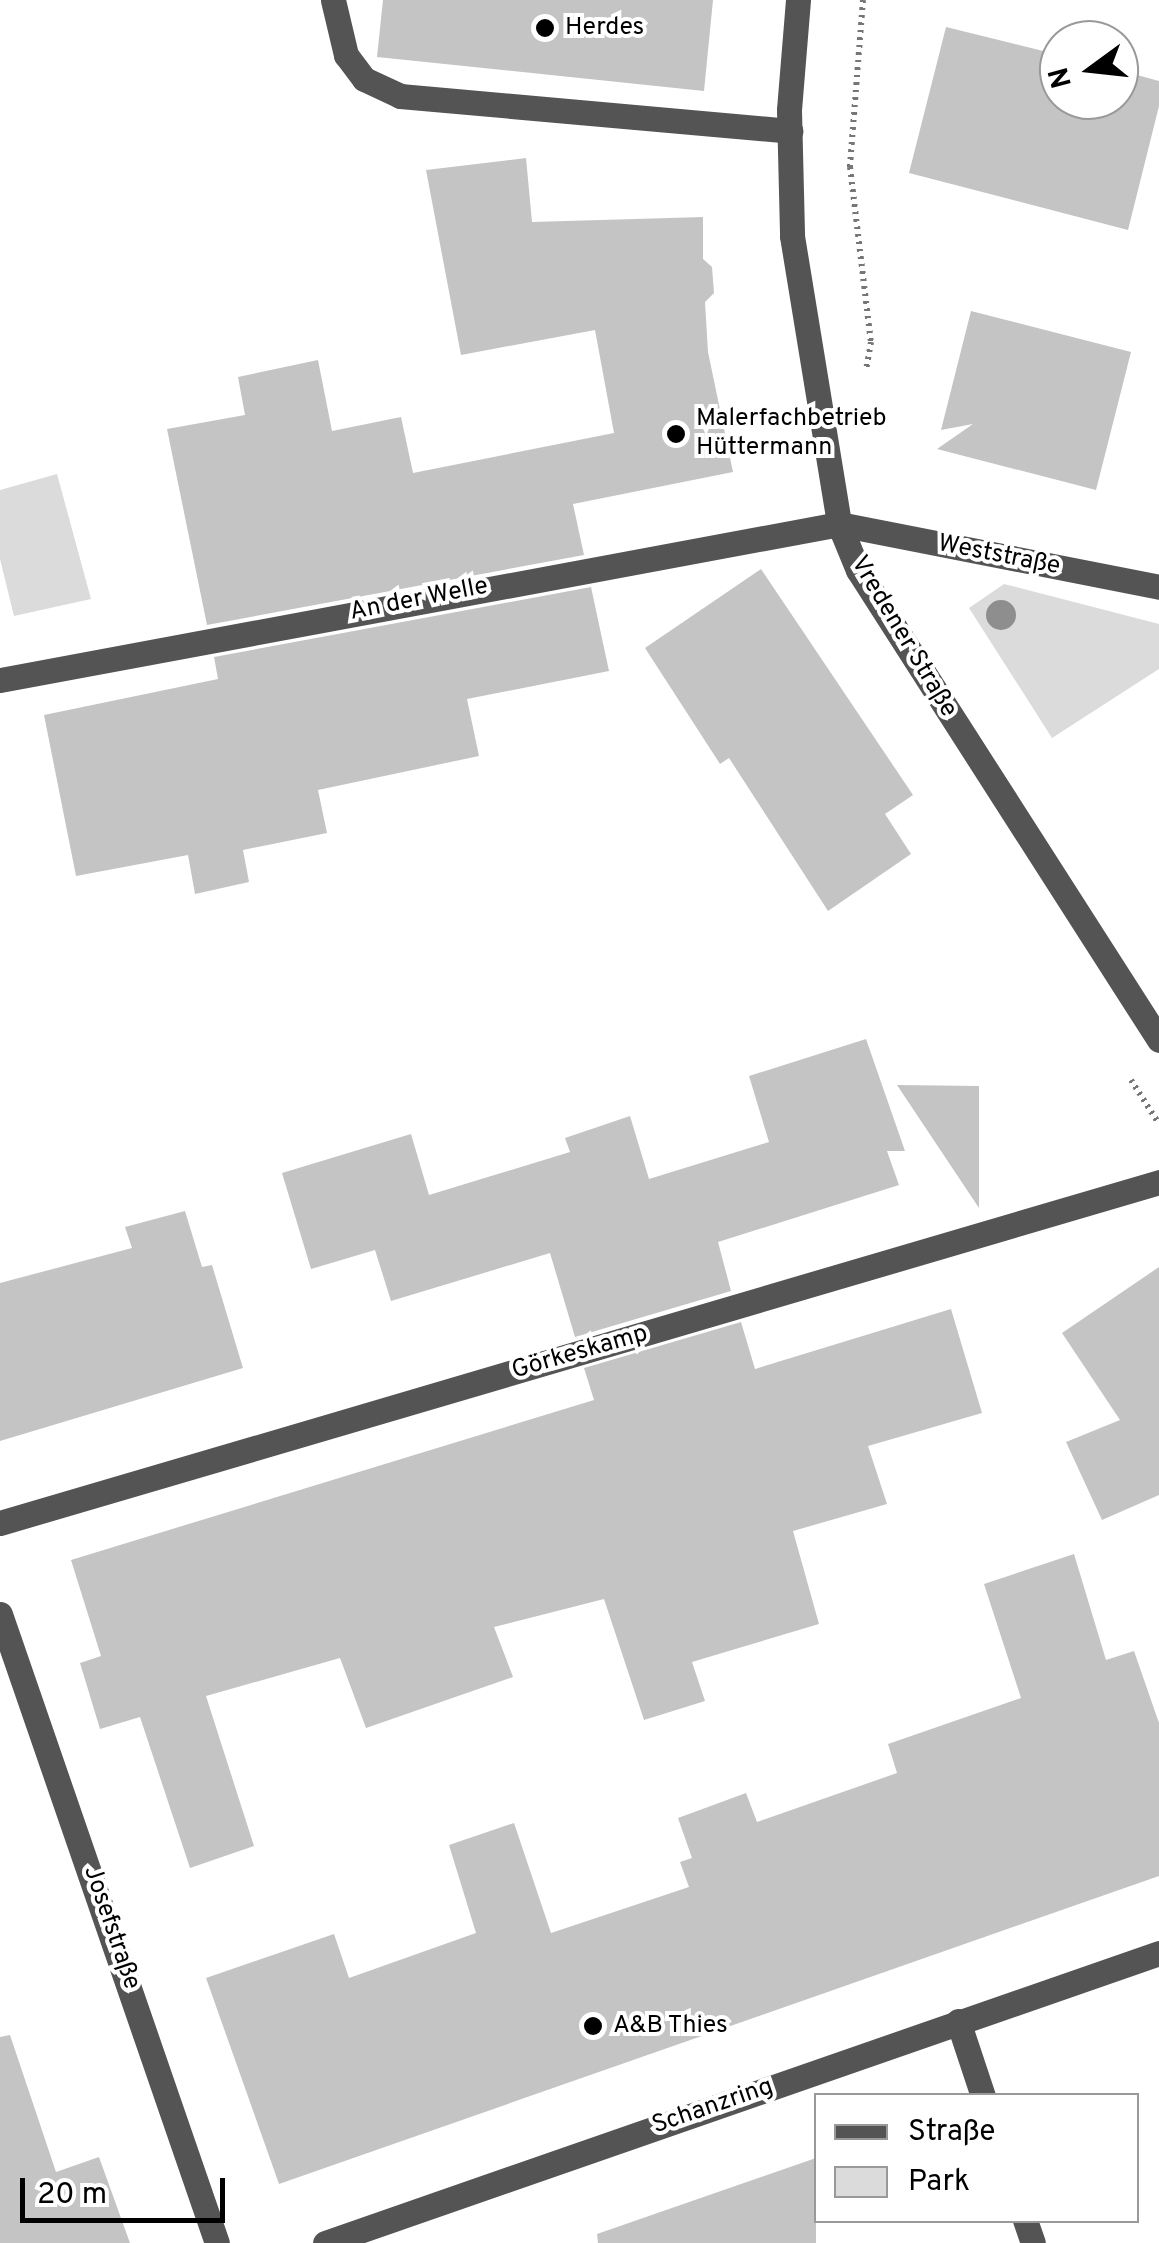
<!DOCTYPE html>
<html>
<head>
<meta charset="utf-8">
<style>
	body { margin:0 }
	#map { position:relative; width:1159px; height:2243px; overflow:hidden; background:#fff; font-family:Overpass,sans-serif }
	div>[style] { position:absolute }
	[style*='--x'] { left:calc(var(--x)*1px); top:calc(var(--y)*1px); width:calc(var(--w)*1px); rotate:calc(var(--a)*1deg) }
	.green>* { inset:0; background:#dbdbdb }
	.building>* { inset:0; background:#c4c4c4 }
	.path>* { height:6px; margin-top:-3px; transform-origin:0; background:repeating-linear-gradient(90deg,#767676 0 2.5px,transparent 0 7.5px) }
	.minor>* { height:25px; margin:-12.5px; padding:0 12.5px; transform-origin:12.5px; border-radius:12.5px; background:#545454 }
	.trees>* { width:30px; height:30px; margin:-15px; border-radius:50%; background:#8e8e8e }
	.dots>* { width:28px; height:28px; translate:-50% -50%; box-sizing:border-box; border:5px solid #fff; border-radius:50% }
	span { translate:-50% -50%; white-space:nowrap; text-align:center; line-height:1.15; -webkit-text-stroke:8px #fff; paint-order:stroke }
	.poi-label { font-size:25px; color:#000 }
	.left { translate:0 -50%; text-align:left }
	.street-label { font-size:25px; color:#000 }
	.legend { position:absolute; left:814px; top:2093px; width:325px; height:130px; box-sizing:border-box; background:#fff; border:2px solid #999; margin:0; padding:12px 18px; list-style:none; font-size:30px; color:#000 }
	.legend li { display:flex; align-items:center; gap:20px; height:50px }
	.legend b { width:50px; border:2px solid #999 }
	.north { position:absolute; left:1039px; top:20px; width:100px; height:100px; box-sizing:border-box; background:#fff; border:2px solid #999; border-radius:50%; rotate:255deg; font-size:28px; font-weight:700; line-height:40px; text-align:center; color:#000 }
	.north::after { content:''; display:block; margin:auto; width:35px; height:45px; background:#000; clip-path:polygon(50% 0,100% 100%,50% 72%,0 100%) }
	.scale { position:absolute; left:20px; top:2178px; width:205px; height:45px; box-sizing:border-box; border:5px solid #000; border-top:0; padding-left:12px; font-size:30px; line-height:35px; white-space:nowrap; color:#000; -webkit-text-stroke:8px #fff; paint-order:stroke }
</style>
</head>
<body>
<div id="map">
	<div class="green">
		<div style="clip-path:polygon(57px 474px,91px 599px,14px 616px,0 559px,0 490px)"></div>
		<div style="clip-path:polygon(1004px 584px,1159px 624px,1159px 669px,1052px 738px,969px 608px)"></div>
	</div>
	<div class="building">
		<div style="clip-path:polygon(383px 0,713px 0,704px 91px,377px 57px)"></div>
		<div style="clip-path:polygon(946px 27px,1059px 55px,1059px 100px,1119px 100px,1119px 70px,1159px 81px,1159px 106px,1128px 230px,909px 173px)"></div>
		<div style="clip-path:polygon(526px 158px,532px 222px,703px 217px,703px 259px,712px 267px,714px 293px,705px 302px,708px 352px,733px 472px,573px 504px,584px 555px,207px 625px,167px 429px,245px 415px,238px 377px,318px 360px,332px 431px,401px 417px,413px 473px,614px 433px,595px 330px,461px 355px,426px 170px)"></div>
		<div style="clip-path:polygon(971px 311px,1131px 352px,1096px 490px,937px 449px,973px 424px,941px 430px)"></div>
		<div style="clip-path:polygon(761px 569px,913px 795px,885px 814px,911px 854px,828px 911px,729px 758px,720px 764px,645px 648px)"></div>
		<div style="clip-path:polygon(591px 587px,609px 671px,467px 699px,479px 756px,318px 790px,327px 833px,243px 850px,249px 882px,195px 894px,188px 855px,76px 876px,44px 715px,218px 679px,214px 657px)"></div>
		<div style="clip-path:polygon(866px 1039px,905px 1151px,887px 1151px,899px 1185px,718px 1242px,731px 1291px,575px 1337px,550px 1253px,391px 1301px,375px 1250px,311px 1269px,282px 1173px,411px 1134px,429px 1195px,570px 1152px,565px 1138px,630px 1116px,649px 1179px,769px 1142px,749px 1076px)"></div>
		<div style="clip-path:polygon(897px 1085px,979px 1086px,979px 1208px)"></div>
		<div style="clip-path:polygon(185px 1211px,202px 1267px,212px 1265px,243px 1368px,0 1441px,0 1283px,132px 1248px,125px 1227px)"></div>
		<div style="clip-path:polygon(1159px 1267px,1159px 1495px,1102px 1520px,1066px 1442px,1120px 1420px,1062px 1333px)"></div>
		<div style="clip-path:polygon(951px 1309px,982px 1413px,868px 1446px,887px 1504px,793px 1531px,819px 1624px,692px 1662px,705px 1701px,644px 1720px,604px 1599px,494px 1627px,513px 1677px,366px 1728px,340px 1658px,206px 1696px,254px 1846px,190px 1868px,140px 1717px,100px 1729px,80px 1663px,101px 1656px,71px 1560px,594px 1400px,584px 1368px,741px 1322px,755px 1369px)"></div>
		<div style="clip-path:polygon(1074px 1554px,1106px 1660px,1134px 1651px,1159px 1723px,1159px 1876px,279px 2184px,206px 1978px,334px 1934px,349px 1978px,476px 1933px,449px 1845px,514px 1823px,551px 1933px,689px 1887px,680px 1862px,692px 1858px,678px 1818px,746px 1793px,757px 1822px,897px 1773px,888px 1744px,1021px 1698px,984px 1584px)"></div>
		<div style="clip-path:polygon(10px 2035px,56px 2172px,99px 2157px,130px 2243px,0 2243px,0 2037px)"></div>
		<div style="clip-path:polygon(816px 2158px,816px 2243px,598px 2243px,597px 2234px)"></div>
	</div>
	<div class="path">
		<div style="--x:863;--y:0;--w:168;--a:94.5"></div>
		<div style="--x:850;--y:167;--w:176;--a:83.2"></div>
		<div style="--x:871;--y:342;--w:27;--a:100"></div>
		<div style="--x:1131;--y:1080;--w:52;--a:57.5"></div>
	</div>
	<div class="minor">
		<div style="--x:333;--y:0;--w:57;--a:76.7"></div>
		<div style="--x:346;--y:55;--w:30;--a:53"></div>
		<div style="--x:364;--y:79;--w:40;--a:25"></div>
		<div style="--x:400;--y:96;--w:392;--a:5.1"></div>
		<div style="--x:798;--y:0;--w:110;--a:94.7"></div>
		<div style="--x:789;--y:110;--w:126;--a:88.6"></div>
		<div style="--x:792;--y:236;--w:292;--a:80.7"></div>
		<div style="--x:839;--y:524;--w:50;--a:67.6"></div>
		<div style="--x:858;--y:570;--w:558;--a:57.36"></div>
		<div style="--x:0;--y:680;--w:853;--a:-10.53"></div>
		<div style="--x:839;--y:524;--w:326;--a:11.1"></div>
		<div style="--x:0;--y:1523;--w:1208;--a:-16.39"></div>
		<div style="--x:0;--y:1614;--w:665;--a:70.97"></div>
		<div style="--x:958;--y:2021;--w:79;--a:71.6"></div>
		<div style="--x:1025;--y:2220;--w:24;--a:71"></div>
		<div style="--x:325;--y:2243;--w:883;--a:-19.17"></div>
	</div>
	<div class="trees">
		<div style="left:1001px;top:615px"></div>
	</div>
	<div class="dots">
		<div style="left:545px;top:28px;background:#000"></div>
		<div style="left:676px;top:434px;background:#000"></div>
		<div style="left:593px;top:2026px;background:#000"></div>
	</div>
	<div class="poi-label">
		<span class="left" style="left:565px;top:28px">Herdes</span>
		<span class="left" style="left:696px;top:434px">Malerfachbetrieb<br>Hüttermann</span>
		<span class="left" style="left:613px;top:2026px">A&amp;B Thies</span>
	</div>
	<div class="street-label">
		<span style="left:999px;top:556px;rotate:11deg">Weststraße</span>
		<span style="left:419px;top:600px;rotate:-11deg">An der Welle</span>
		<span style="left:903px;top:637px;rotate:59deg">Vredener Straße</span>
		<span style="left:580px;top:1353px;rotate:-16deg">Görkeskamp</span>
		<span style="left:111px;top:1928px;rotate:71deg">Josefstraße</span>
		<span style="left:713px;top:2107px;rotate:-19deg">Schanzring</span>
	</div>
	<ul class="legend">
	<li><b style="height:12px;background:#545454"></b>Straße</li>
	<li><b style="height:28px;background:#dbdbdb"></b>Park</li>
	</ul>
	<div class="north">N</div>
	<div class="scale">20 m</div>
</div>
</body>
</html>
